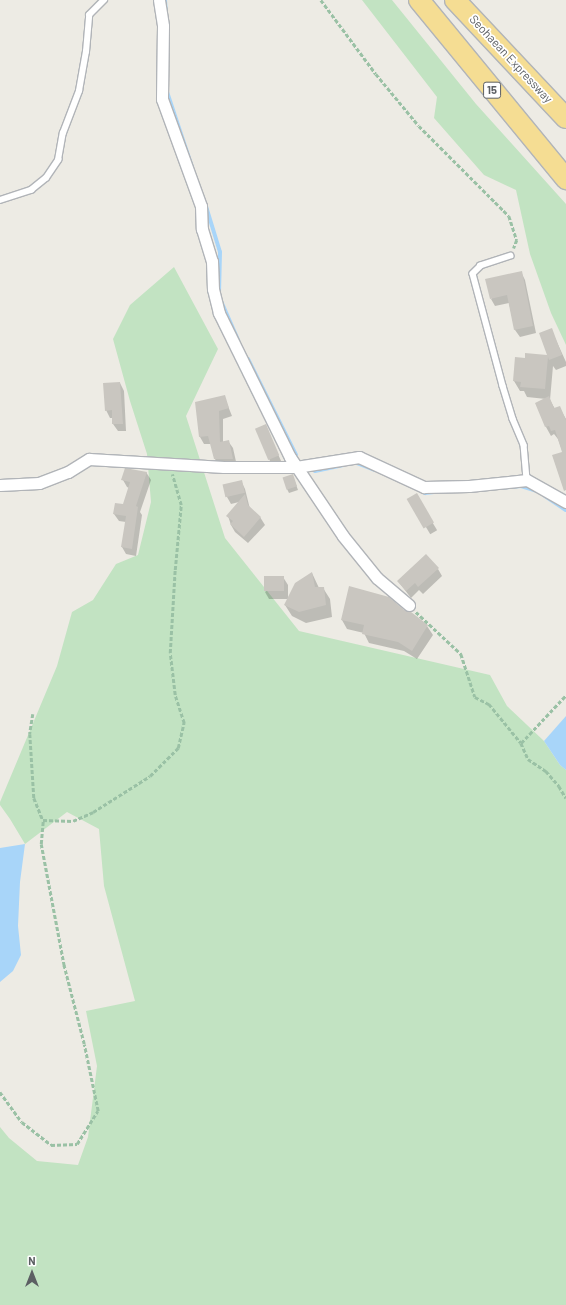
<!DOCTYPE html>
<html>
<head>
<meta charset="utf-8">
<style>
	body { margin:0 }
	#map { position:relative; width:566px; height:1305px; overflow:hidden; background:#edebe4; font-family:Barlow,sans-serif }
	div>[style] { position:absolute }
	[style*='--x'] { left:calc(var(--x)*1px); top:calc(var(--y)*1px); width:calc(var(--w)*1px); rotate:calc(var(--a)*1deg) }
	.green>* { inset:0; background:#c2e3c2 }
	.water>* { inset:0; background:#a8d5f9 }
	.shadow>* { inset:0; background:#0003; transform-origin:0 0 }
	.stream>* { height:4px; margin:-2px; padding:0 2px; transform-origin:2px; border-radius:2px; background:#a8d5f9 }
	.building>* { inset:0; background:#c9c6c0; transform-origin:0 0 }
	.path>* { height:2.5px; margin-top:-1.25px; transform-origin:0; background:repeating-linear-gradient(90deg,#9ac1a5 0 4px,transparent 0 6px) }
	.roads { filter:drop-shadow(1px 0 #b1b4b8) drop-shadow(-1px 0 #b1b4b8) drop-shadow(0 1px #b1b4b8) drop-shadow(0 -1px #b1b4b8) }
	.lane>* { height:5.5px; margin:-2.75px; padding:0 2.75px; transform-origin:2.75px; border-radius:2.75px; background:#fff }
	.street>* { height:11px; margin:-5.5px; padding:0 5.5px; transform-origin:5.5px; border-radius:5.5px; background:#fff }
	.highway>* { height:20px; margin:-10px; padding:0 10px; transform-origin:10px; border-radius:10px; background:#f5dd93 }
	span { translate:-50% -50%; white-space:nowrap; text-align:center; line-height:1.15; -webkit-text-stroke:3.5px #fff; paint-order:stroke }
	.shield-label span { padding:1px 3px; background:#fff; border:1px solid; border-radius:3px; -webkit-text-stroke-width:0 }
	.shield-label { font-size:11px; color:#5c5f63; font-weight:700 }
	.street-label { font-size:12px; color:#5c5f63 }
	.north { position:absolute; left:12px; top:1253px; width:40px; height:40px; -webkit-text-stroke:3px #fff; paint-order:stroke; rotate:0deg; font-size:11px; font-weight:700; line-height:16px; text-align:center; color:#5c5f63 }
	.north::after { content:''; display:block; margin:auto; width:14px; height:18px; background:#5c5f63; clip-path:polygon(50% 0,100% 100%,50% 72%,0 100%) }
</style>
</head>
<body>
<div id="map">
	<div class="green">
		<div style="clip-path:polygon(362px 0,392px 0,476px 104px,566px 204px,566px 345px,551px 313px,530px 254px,516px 190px,484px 175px,434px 118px,437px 97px)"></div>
		<div style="clip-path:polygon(174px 267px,218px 349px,186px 416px,225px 538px,299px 631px,490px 675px,507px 706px,544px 741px,560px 765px,566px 770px,566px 1305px,0 1305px,0 1127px,9px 1138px,37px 1161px,78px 1165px,88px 1137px,97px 1066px,86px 1011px,135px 1001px,104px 886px,99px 829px,67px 812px,25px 844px,10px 819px,0 805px,0 802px,57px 666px,72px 612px,93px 600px,116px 564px,138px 555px,151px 502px,147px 454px,130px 401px,113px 339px,130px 305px)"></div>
	</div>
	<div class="water">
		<div style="clip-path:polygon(566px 716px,566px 770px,560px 765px,544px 741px)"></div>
		<div style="clip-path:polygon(25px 844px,20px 882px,18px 926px,21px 955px,13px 971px,0 982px,0 848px)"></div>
	</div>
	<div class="shadow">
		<div style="clip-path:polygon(521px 272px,525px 280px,536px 333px,520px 337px,515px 330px,509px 303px,495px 306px,491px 299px)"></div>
		<div style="clip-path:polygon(551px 329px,566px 362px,566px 366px,556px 370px,553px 366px,550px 400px,555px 409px,559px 407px,566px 419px,566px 487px,563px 453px,558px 439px,554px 434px,551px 436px,546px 427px,546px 399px,527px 397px,524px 391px,520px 391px,514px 381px,526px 359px,548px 356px)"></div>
		<div style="clip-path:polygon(120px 383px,124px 391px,126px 431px,118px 431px,113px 424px,113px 418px,110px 418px,106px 410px)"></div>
		<div style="clip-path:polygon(224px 396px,232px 416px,223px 419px,223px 442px,228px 441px,233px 448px,237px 466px,219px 467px,215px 459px,211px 444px,204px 444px,200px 437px,196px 403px)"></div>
		<div style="clip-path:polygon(265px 425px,282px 463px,272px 466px,257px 429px)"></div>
		<div style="clip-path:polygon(146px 472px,151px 480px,140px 512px,142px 515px,136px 556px,126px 554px,122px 547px,126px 522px,119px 521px,114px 514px,124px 505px,129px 488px,127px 487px,123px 480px)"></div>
		<div style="clip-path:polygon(294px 479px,298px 490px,289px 493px,287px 489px)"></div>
		<div style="clip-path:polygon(241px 481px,245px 489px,250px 509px,260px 517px,265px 525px,248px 543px,235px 532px,231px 525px,228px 516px,239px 502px,231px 504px,227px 497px,224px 486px)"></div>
		<div style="left:416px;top:495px;width:41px;height:8px;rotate:59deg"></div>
		<div style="clip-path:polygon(438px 569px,442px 576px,423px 594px,419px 590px,411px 598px,398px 581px)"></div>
		<div style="clip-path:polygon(312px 573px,319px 588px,323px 588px,330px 599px,332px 617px,306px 623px,292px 616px,285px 605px)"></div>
		<div style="clip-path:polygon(283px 577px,288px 585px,288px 599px,269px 599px,265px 592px)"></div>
		<div style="clip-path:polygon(404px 611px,427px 626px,433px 635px,417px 659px,404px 651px,369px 643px,364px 633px,347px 629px,342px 620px)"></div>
	</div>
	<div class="stream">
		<div style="--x:165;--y:0;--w:15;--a:86"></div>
		<div style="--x:167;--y:92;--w:79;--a:71.6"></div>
		<div style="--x:205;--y:203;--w:51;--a:73"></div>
		<div style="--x:220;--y:252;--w:42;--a:91.4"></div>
		<div style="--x:221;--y:301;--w:43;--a:66.4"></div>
		<div style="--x:248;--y:359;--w:107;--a:63.4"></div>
		<div style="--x:354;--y:462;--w:22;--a:21"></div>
		<div style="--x:315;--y:471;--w:29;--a:-12"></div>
		<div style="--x:499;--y:488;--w:22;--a:-5"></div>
		<div style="--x:521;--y:486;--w:17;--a:17"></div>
		<div style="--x:420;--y:490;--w:6;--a:31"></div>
		<div style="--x:425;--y:493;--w:9;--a:-6"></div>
		<div style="--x:545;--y:496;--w:25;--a:34"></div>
	</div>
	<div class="building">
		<div style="clip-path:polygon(522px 271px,533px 326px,514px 330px,507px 295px,490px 299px,485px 279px)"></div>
		<div style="clip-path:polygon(552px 328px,562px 355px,549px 360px,548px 357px,545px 389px,520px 387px,521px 382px,513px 381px,515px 357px,525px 358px,525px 353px,547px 355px,539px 333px)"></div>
		<div style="clip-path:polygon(120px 382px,123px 424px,112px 424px,112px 410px,105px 411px,103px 383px)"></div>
		<div style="clip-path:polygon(225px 395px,229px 408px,219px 411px,220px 442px,229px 440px,233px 459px,214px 459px,208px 436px,199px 437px,195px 402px)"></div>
		<div style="clip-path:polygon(549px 396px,554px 408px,560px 406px,566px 420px,566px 490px,564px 491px,552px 455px,562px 452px,555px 430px,551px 431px,549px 426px,545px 427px,535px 403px)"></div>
		<div style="left:266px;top:424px;width:34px;height:12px;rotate:67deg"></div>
		<div style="clip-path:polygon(125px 468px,147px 472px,136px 506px,138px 507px,132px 549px,121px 547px,126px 516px,113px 514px,115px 503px,123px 504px,130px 482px,121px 480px)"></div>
		<div style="left:293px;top:474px;width:13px;height:11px;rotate:72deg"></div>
		<div style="left:242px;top:480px;width:13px;height:20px;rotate:77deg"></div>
		<div style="left:417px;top:493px;width:34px;height:12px;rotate:60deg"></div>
		<div style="clip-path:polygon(245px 494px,248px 505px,261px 517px,244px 537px,230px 524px,233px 521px,226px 516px)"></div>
		<div style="clip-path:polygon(426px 554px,439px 568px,418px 587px,415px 583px,406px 591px,397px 581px)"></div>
		<div style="clip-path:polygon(312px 572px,315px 587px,324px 587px,326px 605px,299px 612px,284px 605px,295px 583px)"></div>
		<div style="left:284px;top:576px;width:15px;height:20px;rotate:90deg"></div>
		<div style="clip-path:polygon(349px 586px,389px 597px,404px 610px,411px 612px,428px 625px,412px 651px,398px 642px,362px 634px,364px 625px,341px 620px)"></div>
	</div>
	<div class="path">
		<div style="--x:321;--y:0;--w:92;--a:53.4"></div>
		<div style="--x:376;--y:74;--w:67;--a:50.4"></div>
		<div style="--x:419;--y:126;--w:127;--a:45"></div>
		<div style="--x:509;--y:216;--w:25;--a:72"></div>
		<div style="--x:517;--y:240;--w:9;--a:111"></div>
		<div style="--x:416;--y:612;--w:62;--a:43"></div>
		<div style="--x:461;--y:654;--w:45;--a:72"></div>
		<div style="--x:475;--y:697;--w:16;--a:27"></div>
		<div style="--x:489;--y:704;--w:50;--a:50.6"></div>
		<div style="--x:521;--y:743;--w:17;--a:66"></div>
		<div style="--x:528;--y:759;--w:22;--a:34"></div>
		<div style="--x:546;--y:771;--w:20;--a:49"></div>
		<div style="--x:559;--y:786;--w:14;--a:60"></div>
		<div style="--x:33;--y:714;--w:20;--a:99"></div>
		<div style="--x:30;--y:734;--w:64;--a:86.4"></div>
		<div style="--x:34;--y:798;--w:24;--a:68"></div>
		<div style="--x:521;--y:743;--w:66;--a:-46.8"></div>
		<div style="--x:0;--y:1092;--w:37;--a:54"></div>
		<div style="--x:22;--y:1122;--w:37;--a:38"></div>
		<div style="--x:51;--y:1145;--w:26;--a:-2"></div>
		<div style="--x:77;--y:1144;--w:39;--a:-58"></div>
		<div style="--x:98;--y:1111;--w:68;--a:-101.8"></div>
		<div style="--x:84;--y:1044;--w:81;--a:-104.4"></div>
		<div style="--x:64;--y:966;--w:124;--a:-100.7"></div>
		<div style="--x:41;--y:844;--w:24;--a:-85"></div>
		<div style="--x:43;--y:820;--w:30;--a:2"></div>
		<div style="--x:73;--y:821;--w:22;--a:-24"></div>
		<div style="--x:93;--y:812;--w:67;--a:-32.3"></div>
		<div style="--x:150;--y:776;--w:40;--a:-45"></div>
		<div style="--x:178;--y:748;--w:26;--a:-77"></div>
		<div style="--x:184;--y:723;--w:29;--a:-108"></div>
		<div style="--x:175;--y:695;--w:42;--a:-96.8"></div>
		<div style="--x:170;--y:653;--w:83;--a:-86.6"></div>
		<div style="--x:175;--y:570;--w:65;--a:-84.7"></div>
		<div style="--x:181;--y:505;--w:32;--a:-106"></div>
	</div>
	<div class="roads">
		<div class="lane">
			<div style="--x:0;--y:200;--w:33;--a:-18"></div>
			<div style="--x:31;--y:190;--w:19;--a:-39"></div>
			<div style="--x:46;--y:178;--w:22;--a:-56"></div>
			<div style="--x:58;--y:160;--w:27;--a:-80"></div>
			<div style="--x:63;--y:133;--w:45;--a:-69.1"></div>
			<div style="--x:79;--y:91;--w:40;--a:-80"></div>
			<div style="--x:86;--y:52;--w:37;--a:-85"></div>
			<div style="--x:89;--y:15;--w:21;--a:-45"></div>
			<div style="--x:511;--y:256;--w:32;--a:162"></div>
			<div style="--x:481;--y:266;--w:11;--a:135"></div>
			<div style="--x:473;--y:274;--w:116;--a:75"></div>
			<div style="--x:503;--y:386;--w:34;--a:73"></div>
			<div style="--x:513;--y:419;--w:28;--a:67"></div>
			<div style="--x:524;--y:445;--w:35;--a:85"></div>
		</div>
		<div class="street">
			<div style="--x:159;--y:0;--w:26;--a:81"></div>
			<div style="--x:163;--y:26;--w:73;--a:90.8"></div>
			<div style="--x:162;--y:99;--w:114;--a:70"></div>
			<div style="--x:201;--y:206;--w:23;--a:88"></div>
			<div style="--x:202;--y:229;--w:34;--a:73"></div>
			<div style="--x:212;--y:261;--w:28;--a:88"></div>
			<div style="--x:213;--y:289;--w:25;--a:76"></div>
			<div style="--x:219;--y:313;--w:161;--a:63.8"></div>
			<div style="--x:290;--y:457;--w:95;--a:56.1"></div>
			<div style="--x:343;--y:536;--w:54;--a:51"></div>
			<div style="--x:377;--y:578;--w:42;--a:40.2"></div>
			<div style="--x:0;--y:485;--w:39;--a:-3"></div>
			<div style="--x:39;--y:483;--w:31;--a:-21"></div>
			<div style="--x:68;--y:472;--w:25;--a:-32"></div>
			<div style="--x:89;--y:459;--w:135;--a:3.4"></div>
			<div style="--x:224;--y:467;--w:72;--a:0"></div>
			<div style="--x:296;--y:467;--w:64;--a:-9"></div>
			<div style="--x:359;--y:457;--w:72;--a:24.8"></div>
			<div style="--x:424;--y:487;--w:45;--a:-1.3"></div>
			<div style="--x:469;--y:486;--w:58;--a:-5.9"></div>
			<div style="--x:527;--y:480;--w:45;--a:29.4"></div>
		</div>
		<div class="highway">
			<div style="--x:419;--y:0;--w:232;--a:50.6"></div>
			<div style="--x:455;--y:0;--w:162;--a:46.8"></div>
		</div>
	</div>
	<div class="shield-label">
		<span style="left:492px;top:90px">15</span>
	</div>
	<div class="street-label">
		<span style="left:511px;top:59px;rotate:47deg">Seohaean Expressway</span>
	</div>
	<div class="north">N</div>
</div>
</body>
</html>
